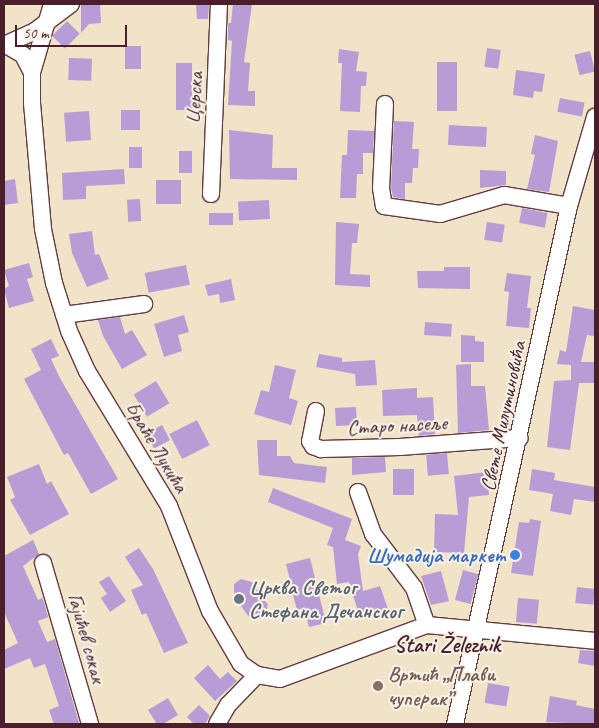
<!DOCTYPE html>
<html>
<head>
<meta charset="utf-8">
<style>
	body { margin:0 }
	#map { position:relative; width:599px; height:728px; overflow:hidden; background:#f1e3c7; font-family:Caveat,sans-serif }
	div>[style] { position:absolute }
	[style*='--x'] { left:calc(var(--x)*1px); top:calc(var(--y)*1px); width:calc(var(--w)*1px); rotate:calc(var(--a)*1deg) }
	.building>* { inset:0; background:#b89cd5; transform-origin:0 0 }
	.roads { filter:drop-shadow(1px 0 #633c42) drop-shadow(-1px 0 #633c42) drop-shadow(0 1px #633c42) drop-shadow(0 -1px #633c42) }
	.minor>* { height:16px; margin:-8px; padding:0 8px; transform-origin:8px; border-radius:8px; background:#fff }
	.dots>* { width:14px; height:14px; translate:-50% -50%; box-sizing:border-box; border:2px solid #f7f3e8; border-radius:50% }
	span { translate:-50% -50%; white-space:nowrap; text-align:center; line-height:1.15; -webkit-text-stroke:4px #f7f3e8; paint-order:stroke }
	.street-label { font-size:21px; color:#4a1f2b }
	.shop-label { font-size:21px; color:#366cbe; font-weight:700 }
	.right { translate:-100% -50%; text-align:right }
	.worship-label { font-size:21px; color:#5b616d; font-weight:700 }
	.left { translate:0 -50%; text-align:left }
	.education-label { font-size:21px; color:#785e54; font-weight:700 }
	.neighbourhood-label { font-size:22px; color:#4a1f2b; font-weight:700 }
	.frame { position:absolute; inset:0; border:5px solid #4a1f2b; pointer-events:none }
	.scale { position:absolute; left:15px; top:25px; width:112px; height:22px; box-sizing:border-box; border:2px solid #4a1f2b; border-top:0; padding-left:6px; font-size:15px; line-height:18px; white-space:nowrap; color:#4a1f2b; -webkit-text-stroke:4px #f7f3e8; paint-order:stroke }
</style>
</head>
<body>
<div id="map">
	<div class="building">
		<div style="clip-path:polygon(81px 4px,100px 4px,101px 23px,89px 24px,81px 33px)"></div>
		<div style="clip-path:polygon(196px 4px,209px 4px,208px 19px,197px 19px)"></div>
		<div style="clip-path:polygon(233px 4px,252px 4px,244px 62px,250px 63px,248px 91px,255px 91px,255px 106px,228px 105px,232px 41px,228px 40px,228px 23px,231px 23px)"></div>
		<div style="left:67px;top:21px;width:18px;height:21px;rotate:45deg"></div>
		<div style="left:125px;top:46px;width:16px;height:23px"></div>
		<div style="left:487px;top:48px;width:14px;height:19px;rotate:8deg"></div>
		<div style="clip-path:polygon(339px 49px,359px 52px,356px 71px,367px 72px,366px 86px,361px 86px,360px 112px,340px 111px,342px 63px,338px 63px)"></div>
		<div style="left:590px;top:51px;width:21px;height:16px;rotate:76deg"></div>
		<div style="left:69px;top:58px;width:23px;height:22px;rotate:2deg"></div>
		<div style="left:437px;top:62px;width:20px;height:49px"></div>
		<div style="left:176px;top:63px;width:16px;height:47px"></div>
		<div style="clip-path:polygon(516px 70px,545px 74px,542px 92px,534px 91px,533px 98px,513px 95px)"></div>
		<div style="left:560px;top:98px;width:25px;height:14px;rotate:11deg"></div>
		<div style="left:121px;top:110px;width:19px;height:20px"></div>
		<div style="left:89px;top:111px;width:29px;height:25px;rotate:86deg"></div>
		<div style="clip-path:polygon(394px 121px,414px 122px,412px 149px,419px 149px,418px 168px,413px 168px,412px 183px,405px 183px,405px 199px,393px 197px,391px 187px)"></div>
		<div style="left:449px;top:125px;width:38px;height:20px;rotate:3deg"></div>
		<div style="clip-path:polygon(229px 130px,273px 135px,272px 168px,297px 168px,297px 180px,230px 179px)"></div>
		<div style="clip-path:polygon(348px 130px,374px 131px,373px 153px,363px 153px,363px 174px,357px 174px,356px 198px,340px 198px,342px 155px,347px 155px)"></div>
		<div style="clip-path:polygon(535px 135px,558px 141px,549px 192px,527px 189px,535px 155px,531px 154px)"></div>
		<div style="left:129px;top:147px;width:13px;height:21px"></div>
		<div style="left:179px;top:151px;width:13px;height:22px"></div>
		<div style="clip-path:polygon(124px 169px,125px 184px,86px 186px,86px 199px,63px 200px,62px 173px)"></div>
		<div style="clip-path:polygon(480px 170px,506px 171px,506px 185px,480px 188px)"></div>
		<div style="clip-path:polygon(15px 179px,18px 203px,4px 205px,4px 181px)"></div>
		<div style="left:156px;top:180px;width:25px;height:24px"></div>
		<div style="left:140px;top:199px;width:22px;height:13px;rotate:87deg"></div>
		<div style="left:269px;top:200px;width:19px;height:31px;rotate:87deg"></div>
		<div style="left:522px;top:208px;width:26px;height:15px;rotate:11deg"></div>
		<div style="left:233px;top:213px;width:12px;height:24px;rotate:90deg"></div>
		<div style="clip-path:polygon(336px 222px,359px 224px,357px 243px,352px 243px,350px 274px,370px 275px,370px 287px,335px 285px)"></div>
		<div style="left:487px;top:222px;width:18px;height:18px;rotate:9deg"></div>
		<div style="clip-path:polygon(92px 231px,95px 255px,99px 254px,109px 279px,87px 287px,72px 253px,69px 234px)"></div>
		<div style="clip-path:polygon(29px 263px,33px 277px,27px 279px,34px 301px,9px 308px,4px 289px,9px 286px,4px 270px)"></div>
		<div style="left:186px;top:265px;width:20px;height:42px;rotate:79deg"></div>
		<div style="clip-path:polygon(444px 267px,470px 267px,470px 289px,418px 288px,417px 271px,444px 271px)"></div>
		<div style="clip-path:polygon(507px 273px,531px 276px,527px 308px,531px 308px,529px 328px,506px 326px,509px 292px,504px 291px)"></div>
		<div style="clip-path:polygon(231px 279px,235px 300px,220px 303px,219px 294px,208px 296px,205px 285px)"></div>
		<div style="clip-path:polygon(573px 306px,595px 310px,595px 336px,587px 335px,581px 362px,595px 362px,595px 383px,579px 383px,570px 450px,547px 447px,554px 381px,571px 380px,571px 365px,557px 364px,560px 350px,566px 352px)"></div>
		<div style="clip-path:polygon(184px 315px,189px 332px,178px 335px,182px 351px,164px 357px,154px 324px)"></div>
		<div style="clip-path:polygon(120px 317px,125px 334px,132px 330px,147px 355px,122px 369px,103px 336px,98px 320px)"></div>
		<div style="left:425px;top:322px;width:27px;height:13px;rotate:4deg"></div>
		<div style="clip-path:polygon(461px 335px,475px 336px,475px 341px,484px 342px,484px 362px,461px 362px)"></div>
		<div style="clip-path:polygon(51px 339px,59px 356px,51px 359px,60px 378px,118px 479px,91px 494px,68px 453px,64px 455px,24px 379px,41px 370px,31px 349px)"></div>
		<div style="clip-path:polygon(319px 354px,342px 358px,342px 362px,375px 360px,377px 385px,356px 386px,355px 374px,316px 367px)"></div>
		<div style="clip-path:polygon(471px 364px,471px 386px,485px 386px,489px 430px,458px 433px,456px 365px)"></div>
		<div style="clip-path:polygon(275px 365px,296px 370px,289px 398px,298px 401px,291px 425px,254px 414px,261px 390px,269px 392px)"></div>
		<div style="left:156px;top:381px;width:26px;height:26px;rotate:59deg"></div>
		<div style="clip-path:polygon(417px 388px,417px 398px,433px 397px,435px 434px,419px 436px,417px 415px,383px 416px,382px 390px)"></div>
		<div style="left:356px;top:407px;width:18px;height:21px;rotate:87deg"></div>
		<div style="left:197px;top:420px;width:28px;height:31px;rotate:63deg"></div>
		<div style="left:162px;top:425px;width:17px;height:18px;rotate:62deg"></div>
		<div style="clip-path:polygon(257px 440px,277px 440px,277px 456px,290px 456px,294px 463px,327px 467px,325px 483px,259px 475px)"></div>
		<div style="left:447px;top:453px;width:21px;height:21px;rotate:85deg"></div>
		<div style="clip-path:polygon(385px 457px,386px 472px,352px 475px,352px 458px)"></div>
		<div style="clip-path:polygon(39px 464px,47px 484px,51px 481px,69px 514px,30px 535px,10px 500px,15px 497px,7px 477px)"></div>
		<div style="left:393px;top:469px;width:21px;height:26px"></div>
		<div style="clip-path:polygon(532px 469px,555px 473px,554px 480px,595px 487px,595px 502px,574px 499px,571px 515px,550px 511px,553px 494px,529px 490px)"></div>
		<div style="clip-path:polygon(487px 472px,489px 495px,469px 497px,464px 553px,434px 552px,435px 514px,458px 515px,454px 476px)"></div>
		<div style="clip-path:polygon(273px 488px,352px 519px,345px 540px,361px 546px,358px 554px,363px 591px,380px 586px,388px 609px,360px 618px,349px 582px,337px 584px,333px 547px,327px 545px,333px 528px,268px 502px)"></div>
		<div style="clip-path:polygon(530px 519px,541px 521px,533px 576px,511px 573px,519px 522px,529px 523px)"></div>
		<div style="clip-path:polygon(33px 540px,39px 554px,23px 566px,38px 600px,42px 598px,44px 602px,48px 617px,38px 621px,47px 642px,55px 639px,79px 723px,75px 724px,54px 724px,49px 710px,59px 706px,45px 664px,34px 668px,30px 658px,4px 669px,4px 650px,18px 643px,4px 612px,4px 556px)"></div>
		<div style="clip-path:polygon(139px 548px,153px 569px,188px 643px,164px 653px,146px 613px,142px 615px,131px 590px,143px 585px,125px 557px)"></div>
		<div style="clip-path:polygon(310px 558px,326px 623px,309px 627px,304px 608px,297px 610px,293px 595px,288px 596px,284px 582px,290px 580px,286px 564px)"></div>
		<div style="left:463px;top:570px;width:16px;height:31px;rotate:15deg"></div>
		<div style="clip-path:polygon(441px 571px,449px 601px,431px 605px,421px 576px)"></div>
		<div style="clip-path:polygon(109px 576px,126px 601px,110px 612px,101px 598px,107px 594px,99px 582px)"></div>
		<div style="clip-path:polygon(241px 579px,252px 582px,268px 605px,263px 619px,249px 617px,234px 596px,234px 584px)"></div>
		<div style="left:577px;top:587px;width:18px;height:16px;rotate:6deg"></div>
		<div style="left:518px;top:598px;width:21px;height:24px;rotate:5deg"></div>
		<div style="clip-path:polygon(580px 650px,595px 651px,595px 666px,578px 663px)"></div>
		<div style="clip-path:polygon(208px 665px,220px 679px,228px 672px,237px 681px,215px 701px,194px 678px)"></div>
		<div style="left:488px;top:683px;width:22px;height:20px;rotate:10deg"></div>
		<div style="clip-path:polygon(550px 696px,577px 701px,576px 705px,595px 709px,595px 724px,546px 722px)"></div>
		<div style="clip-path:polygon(168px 698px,178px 715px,163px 724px,157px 724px,148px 710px)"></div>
		<div style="clip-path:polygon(199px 705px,210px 716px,205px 724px,194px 724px,187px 717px)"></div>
	</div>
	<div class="roads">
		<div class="minor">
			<div style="--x:52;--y:4;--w:72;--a:106.2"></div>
			<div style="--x:32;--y:73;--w:30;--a:90"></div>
			<div style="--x:32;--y:103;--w:126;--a:85"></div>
			<div style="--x:43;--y:229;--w:55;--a:78.5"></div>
			<div style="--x:54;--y:283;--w:50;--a:72.6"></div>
			<div style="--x:69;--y:331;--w:44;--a:65.8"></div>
			<div style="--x:87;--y:371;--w:158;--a:58.7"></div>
			<div style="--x:169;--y:506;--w:113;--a:68.7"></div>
			<div style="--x:210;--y:611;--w:61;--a:59.7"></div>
			<div style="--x:241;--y:664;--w:19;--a:35"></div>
			<div style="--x:257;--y:675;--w:23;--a:10"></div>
			<div style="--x:280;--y:679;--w:157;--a:-20.2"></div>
			<div style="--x:427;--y:625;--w:169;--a:5.4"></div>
			<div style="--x:4;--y:45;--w:34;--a:-24"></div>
			<div style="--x:35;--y:31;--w:45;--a:-36.9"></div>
			<div style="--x:6;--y:45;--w:20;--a:30"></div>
			<div style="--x:23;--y:55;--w:20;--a:63"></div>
			<div style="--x:385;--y:104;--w:84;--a:92.7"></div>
			<div style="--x:381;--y:188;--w:18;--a:81"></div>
			<div style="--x:384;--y:206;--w:57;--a:8.1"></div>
			<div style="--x:440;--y:214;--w:67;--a:-16.5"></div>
			<div style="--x:504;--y:195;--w:66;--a:9.6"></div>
			<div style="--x:211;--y:194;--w:190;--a:-87.6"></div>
			<div style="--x:64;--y:315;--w:81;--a:-7.8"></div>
			<div style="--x:316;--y:411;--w:31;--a:101"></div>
			<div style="--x:310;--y:441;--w:6;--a:59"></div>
			<div style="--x:313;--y:446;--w:9;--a:21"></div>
			<div style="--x:321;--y:449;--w:79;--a:-1.5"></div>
			<div style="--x:400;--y:447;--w:120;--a:-4.3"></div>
			<div style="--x:358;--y:492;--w:45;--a:70.3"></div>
			<div style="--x:373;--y:534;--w:68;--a:52.8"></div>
			<div style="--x:414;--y:588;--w:39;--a:71"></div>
			<div style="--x:43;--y:563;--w:168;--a:73.7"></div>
			<div style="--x:217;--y:724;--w:22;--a:-60"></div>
			<div style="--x:228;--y:705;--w:42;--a:-46"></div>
			<div style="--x:455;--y:724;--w:530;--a:-77.59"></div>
			<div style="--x:569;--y:206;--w:93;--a:-73.7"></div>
		</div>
	</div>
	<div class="dots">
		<div style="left:515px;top:555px;background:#3f7fe0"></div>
		<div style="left:239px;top:599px;background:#6b7280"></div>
		<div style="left:378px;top:686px;background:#8d6e63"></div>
	</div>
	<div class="street-label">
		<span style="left:194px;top:98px;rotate:-87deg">Церска</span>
		<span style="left:503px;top:416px;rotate:-78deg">Свете Милутиновића</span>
		<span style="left:397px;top:425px;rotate:-3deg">Старо насеље</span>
		<span style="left:157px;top:447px;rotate:59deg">Браће Лукића</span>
		<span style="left:87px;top:638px;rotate:74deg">Гајићев сокак</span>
	</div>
	<div class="shop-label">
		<span class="right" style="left:505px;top:555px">Шумадија маркет</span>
	</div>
	<div class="worship-label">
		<span class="left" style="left:249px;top:599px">Црква Светог<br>Стефана Дечанског</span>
	</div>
	<div class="education-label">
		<span class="left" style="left:388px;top:686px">Вртић „Плави<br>чуперак”</span>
	</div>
	<div class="neighbourhood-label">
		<span style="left:447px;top:646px">Stari Železnik</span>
	</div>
	<div class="frame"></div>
	<div class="scale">50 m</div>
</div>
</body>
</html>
